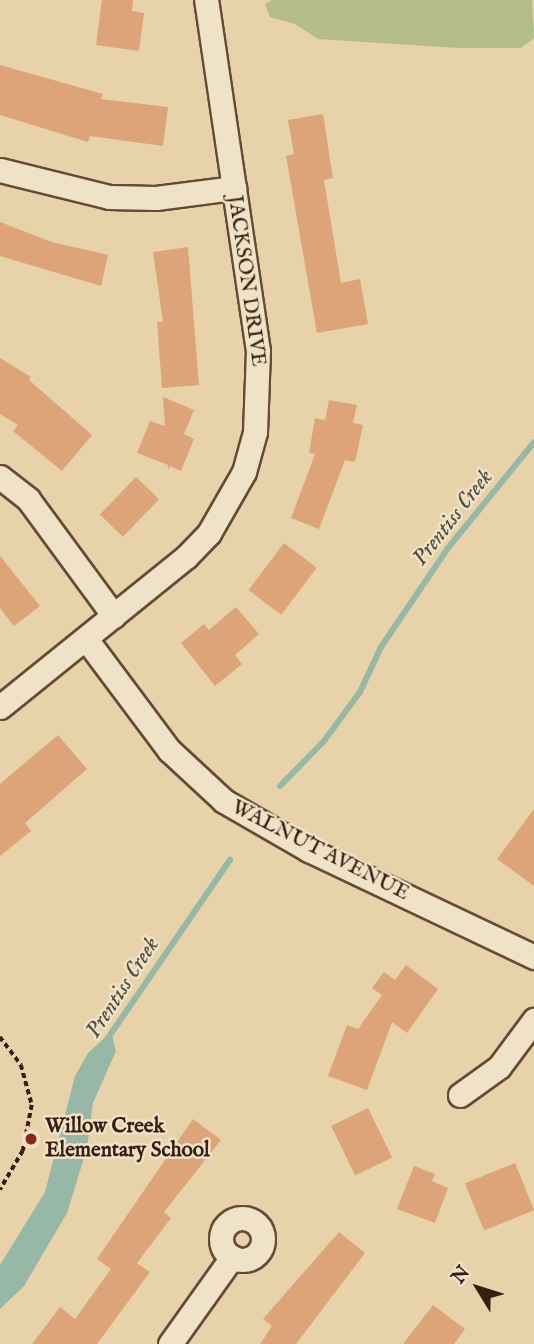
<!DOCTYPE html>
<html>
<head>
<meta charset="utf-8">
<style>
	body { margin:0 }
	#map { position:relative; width:534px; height:1344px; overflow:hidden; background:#e7d2a9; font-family:"IM FELL English",serif }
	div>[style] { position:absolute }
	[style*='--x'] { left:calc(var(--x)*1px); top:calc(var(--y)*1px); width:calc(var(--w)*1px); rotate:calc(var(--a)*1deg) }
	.green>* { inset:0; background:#b4bc89 }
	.water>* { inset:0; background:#97b8a6 }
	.stream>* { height:6px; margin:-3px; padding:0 3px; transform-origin:3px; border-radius:3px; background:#97b8a6 }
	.building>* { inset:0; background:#dda47a; transform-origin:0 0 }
	.path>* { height:3.5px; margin-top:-1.75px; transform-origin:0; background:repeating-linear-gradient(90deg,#381e11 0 5px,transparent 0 8.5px) }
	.roads { filter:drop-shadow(2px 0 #644b37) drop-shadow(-2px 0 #644b37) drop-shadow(0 2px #644b37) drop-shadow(0 -2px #644b37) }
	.minor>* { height:23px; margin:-11.5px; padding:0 11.5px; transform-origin:11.5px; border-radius:11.5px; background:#efe2c7 }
	.minor>.ring { margin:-11.5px; padding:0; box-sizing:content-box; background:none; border:23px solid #efe2c7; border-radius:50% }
	.dots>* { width:19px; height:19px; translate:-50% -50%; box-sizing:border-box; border:4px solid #efe2c7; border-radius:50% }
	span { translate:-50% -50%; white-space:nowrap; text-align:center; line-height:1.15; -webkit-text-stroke:5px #efe2c7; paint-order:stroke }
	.street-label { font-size:21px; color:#381e11 }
	.poi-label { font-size:21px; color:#381e11; font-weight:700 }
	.left { translate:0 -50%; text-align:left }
	.water-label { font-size:23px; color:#544c3e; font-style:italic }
	.north { position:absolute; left:443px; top:1253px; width:70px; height:70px; -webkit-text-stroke:5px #efe2c7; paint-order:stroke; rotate:308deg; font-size:19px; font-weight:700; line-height:28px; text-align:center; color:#381e11 }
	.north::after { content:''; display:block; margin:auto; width:24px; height:32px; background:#381e11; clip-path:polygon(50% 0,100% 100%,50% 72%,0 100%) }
</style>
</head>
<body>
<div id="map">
	<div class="green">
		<div style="clip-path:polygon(272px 0,532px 0,534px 38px,521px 48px,458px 48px,318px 39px,295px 24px,270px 17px,265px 4px)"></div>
	</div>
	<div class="water">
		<div style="clip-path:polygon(111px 1032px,116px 1051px,93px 1103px,87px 1148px,67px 1213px,24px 1286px,0 1309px,0 1265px,45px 1192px,75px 1076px,88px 1053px)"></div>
	</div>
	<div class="stream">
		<div style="--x:280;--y:786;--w:63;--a:-45.6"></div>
		<div style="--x:324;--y:741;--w:61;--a:-53.7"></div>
		<div style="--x:360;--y:692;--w:50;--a:-65"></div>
		<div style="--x:381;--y:647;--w:120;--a:-55.9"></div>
		<div style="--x:448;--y:548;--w:136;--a:-50.9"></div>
		<div style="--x:108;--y:1038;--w:216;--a:-55.6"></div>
	</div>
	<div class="building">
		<div style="clip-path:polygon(102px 0,133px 0,132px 11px,144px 13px,139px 51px,96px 45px)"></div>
		<div style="clip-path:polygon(0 65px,103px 94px,101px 99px,168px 107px,163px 146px,90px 136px,88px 142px,0 115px)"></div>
		<div style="clip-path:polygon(323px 114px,333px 178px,324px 180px,341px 283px,360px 279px,368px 324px,317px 333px,286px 156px,294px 154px,288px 120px)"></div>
		<div style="clip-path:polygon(0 222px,52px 242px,108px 255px,101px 286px,0 256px)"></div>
		<div style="clip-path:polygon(188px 247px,199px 385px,162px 388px,157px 322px,163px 322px,153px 252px)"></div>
		<div style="clip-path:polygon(0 358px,31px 377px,29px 380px,92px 435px,62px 471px,13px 431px,18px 425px,0 414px)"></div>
		<div style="clip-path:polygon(163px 397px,194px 410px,184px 434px,194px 439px,181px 471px,170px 466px,168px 470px,168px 465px,137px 453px,150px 421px,165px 426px)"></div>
		<div style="clip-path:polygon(329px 400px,357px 405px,353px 423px,363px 425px,355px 462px,345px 460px,319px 529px,291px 518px,315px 454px,309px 453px,315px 418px,325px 420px)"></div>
		<div style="left:136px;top:477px;width:32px;height:52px;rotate:44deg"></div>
		<div style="left:284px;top:543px;width:41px;height:59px;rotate:37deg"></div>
		<div style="clip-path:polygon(0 556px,40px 606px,14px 626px,0 608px)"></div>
		<div style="clip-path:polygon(236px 607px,259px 634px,235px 655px,242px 664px,215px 686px,181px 643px,204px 624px,209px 630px)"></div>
		<div style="clip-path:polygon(58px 735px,87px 769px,25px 823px,31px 831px,0 856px,0 784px)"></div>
		<div style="clip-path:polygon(534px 809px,534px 886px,497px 859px)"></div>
		<div style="clip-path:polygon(406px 965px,438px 989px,407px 1033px,392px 1022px,367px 1090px,328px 1076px,347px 1025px,358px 1029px,382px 995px,372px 988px,384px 972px,395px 980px)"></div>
		<div style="left:368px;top:1108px;width:55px;height:41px;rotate:64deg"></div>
		<div style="clip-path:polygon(193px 1119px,221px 1140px,164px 1212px,171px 1218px,137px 1263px,150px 1272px,97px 1344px,32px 1344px,60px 1307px,75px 1319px,111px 1269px,97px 1259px)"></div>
		<div style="left:515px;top:1163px;width:51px;height:54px;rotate:68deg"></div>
		<div style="clip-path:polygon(414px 1166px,435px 1174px,432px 1181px,448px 1188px,435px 1223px,397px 1209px)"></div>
		<div style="clip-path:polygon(339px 1232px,365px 1253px,296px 1344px,260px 1344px,272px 1326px,263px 1319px)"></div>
		<div style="clip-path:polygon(433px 1305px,465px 1329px,454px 1344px,403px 1344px)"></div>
	</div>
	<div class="path">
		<div style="--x:0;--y:1037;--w:35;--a:53"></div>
		<div style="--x:21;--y:1065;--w:41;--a:74.6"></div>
		<div style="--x:32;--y:1105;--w:47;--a:101.1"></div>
		<div style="--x:23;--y:1151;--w:45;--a:120.5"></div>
	</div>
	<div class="roads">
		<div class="minor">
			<div style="--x:0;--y:170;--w:112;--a:13.9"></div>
			<div style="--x:109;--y:197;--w:47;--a:1.2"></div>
			<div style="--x:156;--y:198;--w:79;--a:-7.3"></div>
			<div style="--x:0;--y:477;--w:36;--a:38"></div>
			<div style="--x:28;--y:499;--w:145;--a:53.7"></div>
			<div style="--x:86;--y:639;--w:139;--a:53.2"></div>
			<div style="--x:169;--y:750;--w:75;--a:42.8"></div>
			<div style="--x:224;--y:801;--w:98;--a:30"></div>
			<div style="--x:309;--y:850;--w:249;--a:25.4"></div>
			<div style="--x:0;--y:707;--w:239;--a:-38.9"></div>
			<div style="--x:186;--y:557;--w:33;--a:-46"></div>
			<div style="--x:209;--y:533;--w:70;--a:-60.2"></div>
			<div style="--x:244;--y:472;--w:41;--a:-74.6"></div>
			<div style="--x:255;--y:432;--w:81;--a:-87.9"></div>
			<div style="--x:258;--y:351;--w:355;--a:-98.4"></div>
			<div style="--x:460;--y:1095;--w:48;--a:-35.7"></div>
			<div style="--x:499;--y:1067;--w:59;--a:-53.3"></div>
			<div class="ring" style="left:221px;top:1218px;width:19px;height:19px"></div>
			<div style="--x:170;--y:1344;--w:107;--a:-54.5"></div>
		</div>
	</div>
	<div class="dots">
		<div style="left:31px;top:1139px;background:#8f2418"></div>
	</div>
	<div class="street-label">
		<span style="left:246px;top:281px;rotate:82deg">JACKSON DRIVE</span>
		<span style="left:320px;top:851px;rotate:27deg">WALNUT AVENUE</span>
	</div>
	<div class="poi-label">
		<span class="left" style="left:45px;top:1139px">Willow Creek<br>Elementary School</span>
	</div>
	<div class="water-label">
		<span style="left:453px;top:518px;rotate:-52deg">Prentiss Creek</span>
		<span style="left:123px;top:988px;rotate:-57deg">Prentiss Creek</span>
	</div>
	<div class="north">N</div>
</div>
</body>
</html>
